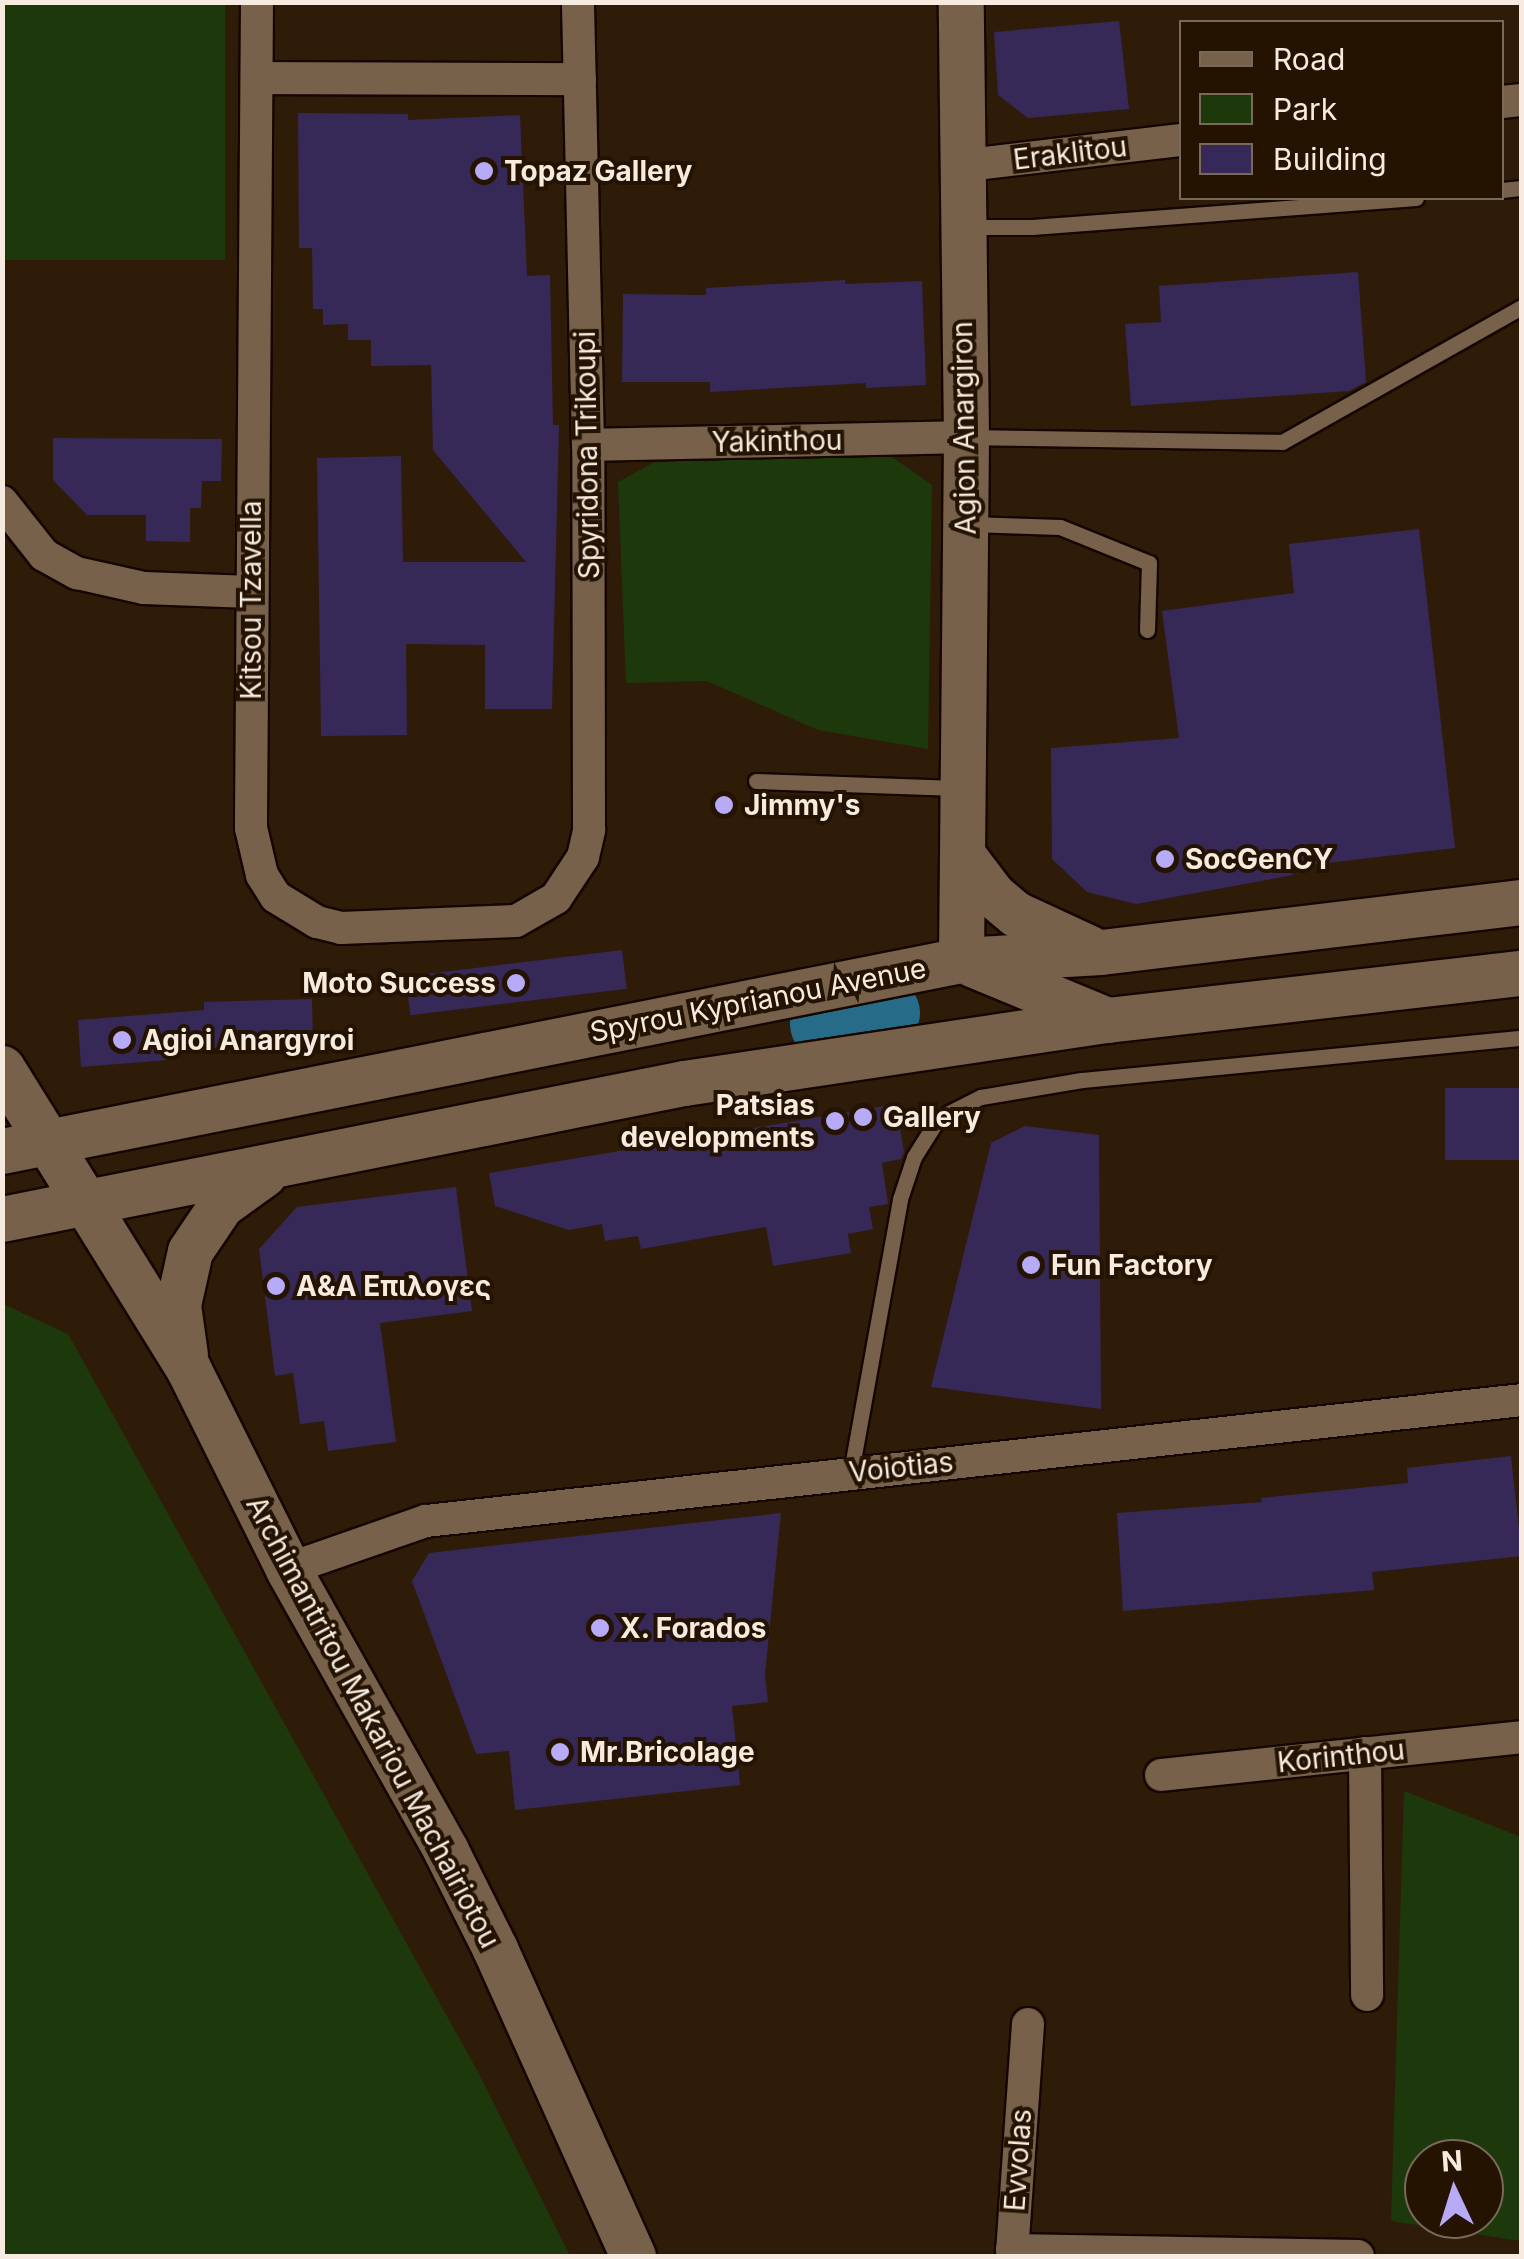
<!DOCTYPE html>
<html>
<head>
<meta charset="utf-8">
<style>
	body { margin:0 }
	#map { position:relative; width:1524px; height:2259px; overflow:hidden; background:#2e1c08; font-family:Inter,sans-serif }
	div>[style] { position:absolute }
	[style*='--x'] { left:calc(var(--x)*1px); top:calc(var(--y)*1px); width:calc(var(--w)*1px); rotate:calc(var(--a)*1deg) }
	.green>* { inset:0; background:#1d390c; transform-origin:0 0 }
	.river>* { height:72px; margin:-36px; padding:0 36px; transform-origin:36px; border-radius:36px; background:#266c88 }
	.building>* { inset:0; background:#362958; transform-origin:0 0 }
	.roads { filter:drop-shadow(2px 0 #160600) drop-shadow(-2px 0 #160600) drop-shadow(0 2px #160600) drop-shadow(0 -2px #160600) }
	.lane>* { height:15px; margin:-7.5px; padding:0 7.5px; transform-origin:7.5px; border-radius:7.5px; background:#77614b }
	.street>* { height:32px; margin:-16px; padding:0 16px; transform-origin:16px; border-radius:16px; background:#77614b }
	.secondary>* { height:45px; margin:-22.5px; padding:0 22.5px; transform-origin:22.5px; border-radius:22.5px; background:#77614b }
	.dots>* { width:28px; height:28px; translate:-50% -50%; box-sizing:border-box; border:5px solid #241301; border-radius:50% }
	span { translate:-50% -50%; white-space:nowrap; text-align:center; line-height:1.15; -webkit-text-stroke:8px #241301; paint-order:stroke }
	.street-label { font-size:28px; color:#f7eade }
	.poi-label { font-size:28px; color:#f7eade; font-weight:700 }
	.left { translate:0 -50%; text-align:left }
	.right { translate:-100% -50%; text-align:right }
	.frame { position:absolute; inset:0; border:5px solid #f7eade; pointer-events:none }
	.legend { position:absolute; left:1179px; top:20px; width:325px; height:180px; box-sizing:border-box; background:#241301; border:2px solid #786959; margin:0; padding:12px 18px; list-style:none; font-size:30px; color:#f7eade }
	.legend li { display:flex; align-items:center; gap:20px; height:50px }
	.legend b { width:50px; border:2px solid #786959 }
	.north { position:absolute; left:1404px; top:2139px; width:100px; height:100px; box-sizing:border-box; background:#241301; border:2px solid #786959; border-radius:50%; rotate:356deg; font-size:28px; font-weight:700; line-height:40px; text-align:center; color:#f7eade }
	.north::after { content:''; display:block; margin:auto; width:35px; height:45px; background:#b7abf8; clip-path:polygon(50% 0,100% 100%,50% 72%,0 100%) }
</style>
</head>
<body>
<div id="map">
	<div class="green">
		<div style="left:2px;top:3px;width:223px;height:257px"></div>
		<div style="clip-path:polygon(889px 455px,932px 485px,928px 749px,818px 730px,707px 681px,626px 683px,618px 482px,658px 460px)"></div>
		<div style="clip-path:polygon(3px 1304px,68px 1334px,479px 2074px,570px 2256px,3px 2256px)"></div>
		<div style="clip-path:polygon(evenodd,1404px 1791px,1521px 1837px,1521px 2241px,1391px 2221px,1404px 1791px,1424px 2159px,1484px 2159px,1484px 2219px,1424px 2219px,1424px 2159px)"></div>
	</div>
	<div class="river">
		<div style="--x:826;--y:1024;--w:59;--a:-10.7"></div>
	</div>
	<div class="building">
		<div style="clip-path:polygon(1119px 21px,1129px 109px,1028px 118px,998px 95px,994px 32px)"></div>
		<div style="clip-path:polygon(298px 113px,408px 114px,408px 120px,520px 115px,527px 276px,550px 275px,553px 425px,559px 425px,552px 709px,485px 709px,485px 645px,406px 644px,407px 735px,321px 736px,317px 458px,401px 456px,403px 562px,526px 562px,433px 450px,431px 365px,371px 366px,371px 340px,348px 340px,348px 324px,323px 325px,323px 309px,313px 309px,312px 248px,299px 248px)"></div>
		<div style="clip-path:polygon(1358px 272px,1366px 382px,1349px 391px,1131px 406px,1125px 324px,1161px 322px,1159px 286px)"></div>
		<div style="clip-path:polygon(845px 280px,845px 284px,922px 281px,926px 385px,866px 388px,866px 383px,710px 392px,710px 382px,622px 382px,623px 294px,706px 295px,706px 288px)"></div>
		<div style="clip-path:polygon(53px 438px,222px 439px,221px 481px,202px 481px,201px 508px,190px 508px,190px 542px,146px 541px,146px 515px,87px 515px,53px 480px)"></div>
		<div style="clip-path:polygon(1419px 529px,1455px 848px,1293px 867px,1293px 875px,1136px 904px,1087px 892px,1052px 859px,1051px 748px,1179px 738px,1162px 611px,1294px 593px,1289px 544px)"></div>
		<div style="left:622px;top:950px;width:39px;height:218px;rotate:83deg"></div>
		<div style="clip-path:polygon(312px 999px,313px 1045px,166px 1049px,167px 1060px,81px 1067px,78px 1020px,204px 1010px,204px 1002px)"></div>
		<div style="left:1522px;top:1088px;width:72px;height:77px;rotate:90deg"></div>
		<div style="clip-path:polygon(896px 1104px,904px 1152px,901px 1159px,882px 1163px,888px 1204px,869px 1207px,873px 1229px,848px 1234px,851px 1253px,773px 1266px,766px 1227px,641px 1249px,638px 1236px,605px 1241px,602px 1224px,569px 1230px,495px 1206px,489px 1173px)"></div>
		<div style="clip-path:polygon(1025px 1126px,1099px 1135px,1101px 1409px,931px 1387px,991px 1143px)"></div>
		<div style="clip-path:polygon(456px 1187px,472px 1311px,380px 1323px,396px 1442px,328px 1451px,324px 1421px,300px 1424px,293px 1373px,275px 1376px,259px 1249px,297px 1207px)"></div>
		<div style="clip-path:polygon(1511px 1456px,1522px 1556px,1372px 1572px,1374px 1590px,1123px 1611px,1117px 1513px,1262px 1502px,1261px 1498px,1408px 1483px,1407px 1468px)"></div>
		<div style="clip-path:polygon(781px 1513px,765px 1675px,768px 1702px,732px 1706px,740px 1785px,515px 1810px,509px 1751px,476px 1754px,412px 1581px,429px 1553px)"></div>
	</div>
	<div class="roads">
		<div class="lane">
			<div style="--x:1502;--y:190;--w:20;--a:-6"></div>
			<div style="--x:970;--y:227;--w:62;--a:0"></div>
			<div style="--x:1032;--y:227;--w:385;--a:-4.3"></div>
			<div style="--x:971;--y:437;--w:311;--a:0.9"></div>
			<div style="--x:1282;--y:442;--w:275;--a:-29.4"></div>
			<div style="--x:969;--y:524;--w:91;--a:1.9"></div>
			<div style="--x:1060;--y:527;--w:96;--a:22"></div>
			<div style="--x:1149;--y:563;--w:67;--a:91.7"></div>
			<div style="--x:756;--y:781;--w:201;--a:2"></div>
			<div style="--x:851;--y:1472;--w:277;--a:-79.8"></div>
			<div style="--x:900;--y:1199;--w:44;--a:-71.6"></div>
			<div style="--x:914;--y:1157;--w:39;--a:-58"></div>
			<div style="--x:935;--y:1124;--w:18;--a:-38"></div>
			<div style="--x:949;--y:1113;--w:36;--a:-27"></div>
			<div style="--x:981;--y:1097;--w:102;--a:-9.6"></div>
			<div style="--x:1082;--y:1080;--w:442;--a:-5.5"></div>
		</div>
		<div class="street">
			<div style="--x:257;--y:2;--w:826;--a:90.42"></div>
			<div style="--x:251;--y:828;--w:48;--a:76.8"></div>
			<div style="--x:262;--y:875;--w:26;--a:58"></div>
			<div style="--x:276;--y:897;--w:48;--a:31.4"></div>
			<div style="--x:317;--y:922;--w:25;--a:14"></div>
			<div style="--x:341;--y:928;--w:175;--a:-2.3"></div>
			<div style="--x:516;--y:921;--w:46;--a:-29.9"></div>
			<div style="--x:556;--y:898;--w:49;--a:-56.6"></div>
			<div style="--x:583;--y:857;--w:28;--a:-77"></div>
			<div style="--x:589;--y:830;--w:385;--a:-90.1"></div>
			<div style="--x:588;--y:445;--w:443;--a:-91.3"></div>
			<div style="--x:258;--y:78;--w:322;--a:0.2"></div>
			<div style="--x:1502;--y:102;--w:20;--a:-6"></div>
			<div style="--x:959;--y:166;--w:225;--a:-6.7"></div>
			<div style="--x:588;--y:445;--w:378;--a:-1.2"></div>
			<div style="--x:2;--y:502;--w:68;--a:51.6"></div>
			<div style="--x:44;--y:555;--w:38;--a:29"></div>
			<div style="--x:77;--y:573;--w:69;--a:12.6"></div>
			<div style="--x:144;--y:588;--w:107;--a:2.1"></div>
			<div style="--x:288;--y:1569;--w:146;--a:-19.2"></div>
			<div style="--x:426;--y:1521;--w:1103;--a:-6.3"></div>
			<div style="--x:1365;--y:1753;--w:242;--a:89.5"></div>
			<div style="--x:1161;--y:1775;--w:363;--a:-6"></div>
			<div style="--x:1028;--y:2024;--w:227;--a:94"></div>
			<div style="--x:1012;--y:2250;--w:346;--a:1"></div>
		</div>
		<div class="secondary">
			<div style="--x:962;--y:854;--w:51;--a:52.9"></div>
			<div style="--x:993;--y:895;--w:30;--a:40"></div>
			<div style="--x:1016;--y:914;--w:81;--a:24.7"></div>
			<div style="--x:961;--y:960;--w:523;--a:-89.45"></div>
			<div style="--x:966;--y:437;--w:435;--a:-90.7"></div>
			<div style="--x:972;--y:964;--w:146;--a:22.5"></div>
			<div style="--x:2;--y:1068;--w:353;--a:58.2"></div>
			<div style="--x:188;--y:1368;--w:225;--a:63.5"></div>
			<div style="--x:288;--y:1569;--w:323;--a:60.7"></div>
			<div style="--x:446;--y:1851;--w:110;--a:63.4"></div>
			<div style="--x:495;--y:1949;--w:337;--a:65.8"></div>
			<div style="--x:2;--y:1151;--w:978;--a:-11.26"></div>
			<div style="--x:961;--y:960;--w:140;--a:-3.3"></div>
			<div style="--x:1101;--y:952;--w:424;--a:-6.8"></div>
			<div style="--x:2;--y:1219;--w:695;--a:-11.28"></div>
			<div style="--x:684;--y:1083;--w:428;--a:-8.5"></div>
			<div style="--x:1107;--y:1020;--w:418;--a:-6.5"></div>
			<div style="--x:185;--y:1355;--w:50;--a:-98"></div>
			<div style="--x:178;--y:1305;--w:55;--a:-77.5"></div>
			<div style="--x:190;--y:1251;--w:55;--a:-56"></div>
			<div style="--x:221;--y:1205;--w:53;--a:-35.8"></div>
		</div>
	</div>
	<div class="dots">
		<div style="left:484px;top:171px;background:#b7abf8"></div>
		<div style="left:724px;top:805px;background:#b7abf8"></div>
		<div style="left:1165px;top:859px;background:#b7abf8"></div>
		<div style="left:516px;top:983px;background:#b7abf8"></div>
		<div style="left:122px;top:1040px;background:#b7abf8"></div>
		<div style="left:863px;top:1117px;background:#b7abf8"></div>
		<div style="left:835px;top:1121px;background:#b7abf8"></div>
		<div style="left:1031px;top:1265px;background:#b7abf8"></div>
		<div style="left:276px;top:1286px;background:#b7abf8"></div>
		<div style="left:600px;top:1628px;background:#b7abf8"></div>
		<div style="left:560px;top:1752px;background:#b7abf8"></div>
	</div>
	<div class="street-label">
		<span style="left:1070px;top:153px;rotate:-7deg">Eraklitou</span>
		<span style="left:964px;top:428px;rotate:-91deg">Agion Anargiron</span>
		<span style="left:777px;top:441px;rotate:-1deg">Yakinthou</span>
		<span style="left:587px;top:455px;rotate:-91deg">Spyridona Trikoupi</span>
		<span style="left:251px;top:600px;rotate:-90deg">Kitsou Tzavella</span>
		<span style="left:758px;top:1000px;rotate:-11deg">Spyrou Kyprianou Avenue</span>
		<span style="left:901px;top:1467px;rotate:-6deg">Voiotias</span>
		<span style="left:373px;top:1722px;rotate:62deg">Archimantritou Makariou Machairiotou</span>
		<span style="left:1341px;top:1756px;rotate:-6deg">Korinthou</span>
		<span style="left:1018px;top:2160px;rotate:-86deg">EvvoIas</span>
	</div>
	<div class="poi-label">
		<span class="left" style="left:504px;top:171px">Topaz Gallery</span>
		<span class="left" style="left:744px;top:805px">Jimmy's</span>
		<span class="left" style="left:1185px;top:859px">SocGenCY</span>
		<span class="right" style="left:496px;top:983px">Moto Success</span>
		<span class="left" style="left:142px;top:1040px">Agioi Anargyroi</span>
		<span class="right" style="left:815px;top:1121px">Patsias<br>developments</span>
		<span class="left" style="left:883px;top:1117px">Gallery</span>
		<span class="left" style="left:1051px;top:1265px">Fun Factory</span>
		<span class="left" style="left:296px;top:1286px">Α&amp;Α Επιλογες</span>
		<span class="left" style="left:620px;top:1628px">X. Forados</span>
		<span class="left" style="left:580px;top:1752px">Mr.Bricolage</span>
	</div>
	<div class="frame"></div>
	<ul class="legend">
	<li><b style="height:12px;background:#77614b"></b>Road</li>
	<li><b style="height:28px;background:#1d390c"></b>Park</li>
	<li><b style="height:28px;background:#362958"></b>Building</li>
	</ul>
	<div class="north">N</div>
</div>
</body>
</html>
